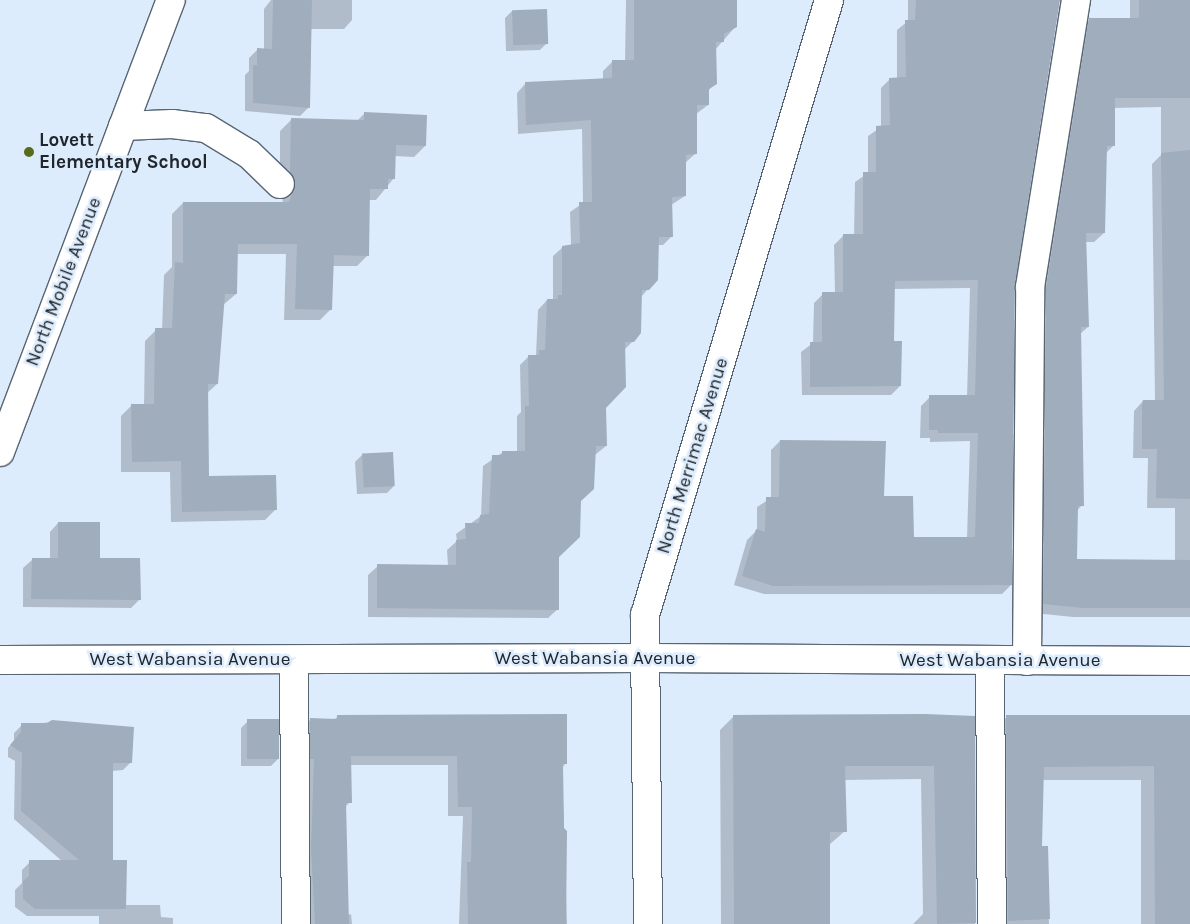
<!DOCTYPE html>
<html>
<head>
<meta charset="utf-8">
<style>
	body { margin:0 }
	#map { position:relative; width:1190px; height:924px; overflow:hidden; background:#ddecfc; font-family:Karla,sans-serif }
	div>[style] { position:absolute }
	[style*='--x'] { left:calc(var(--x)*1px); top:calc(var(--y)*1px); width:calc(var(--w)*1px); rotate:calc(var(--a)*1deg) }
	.shadow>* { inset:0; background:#0003 }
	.building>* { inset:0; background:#9fadbc; transform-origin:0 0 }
	.roads { filter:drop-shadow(1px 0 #586573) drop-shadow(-1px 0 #586573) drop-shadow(0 1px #586573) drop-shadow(0 -1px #586573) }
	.minor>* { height:28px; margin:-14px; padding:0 14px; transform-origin:14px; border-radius:14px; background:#fff }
	.dots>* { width:14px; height:14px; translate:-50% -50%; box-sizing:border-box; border:2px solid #ddecfc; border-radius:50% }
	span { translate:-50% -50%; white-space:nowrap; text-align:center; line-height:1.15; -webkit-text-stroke:5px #ddecfc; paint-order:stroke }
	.poi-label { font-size:19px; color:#21262c; font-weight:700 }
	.left { translate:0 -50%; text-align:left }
	.street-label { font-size:19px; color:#21262c }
</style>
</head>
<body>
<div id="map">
	<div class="shadow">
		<div style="clip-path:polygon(271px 0,352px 0,352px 20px,344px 29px,311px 29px,309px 107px,300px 116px,245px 111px,245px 75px,249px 71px,249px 58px,257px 50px,264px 50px,264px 9px)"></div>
		<div style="clip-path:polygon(626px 0,728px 0,736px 26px,715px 50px,715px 83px,708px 91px,708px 105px,696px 114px,695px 154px,685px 163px,685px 196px,671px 205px,672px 236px,663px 245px,657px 245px,648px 289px,641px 297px,633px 341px,624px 350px,605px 408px,606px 446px,595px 455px,558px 557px,558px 609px,548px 618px,368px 617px,368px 575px,378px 566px,448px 566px,447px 550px,457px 541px,456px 534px,481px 516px,483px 466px,503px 452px,517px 452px,517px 416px,521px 412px,520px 365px,529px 356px,536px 355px,538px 310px,547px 300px,553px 300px,553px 256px,563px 247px,571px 245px,570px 212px,583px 203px,582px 129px,518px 134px,517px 93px,526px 83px,603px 80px,603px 71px,612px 62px,625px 62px)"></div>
		<div style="clip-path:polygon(908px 0,1058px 0,1013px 285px,1011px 585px,1002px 594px,764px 594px,734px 585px,747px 540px,757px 530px,757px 507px,771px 498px,771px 450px,780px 441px,883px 498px,913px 538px,967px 538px,970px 441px,930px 442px,930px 438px,920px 438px,921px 406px,930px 397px,967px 397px,970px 288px,893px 289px,893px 343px,900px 386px,891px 395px,802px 395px,801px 352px,813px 343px,814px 303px,823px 294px,835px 294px,834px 245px,843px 236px,854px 236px,855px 182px,868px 173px,868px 136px,881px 127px,881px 88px,890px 79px,897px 79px,897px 30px,908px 21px)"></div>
		<div style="clip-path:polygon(evenodd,1130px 0,1190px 0,1190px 617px,1073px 617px,1034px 613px,1036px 299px,1080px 29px,1090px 19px,1130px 19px,1130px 0,1161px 107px,1161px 155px,1152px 164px,1155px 401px,1143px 401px,1134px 411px,1133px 458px,1148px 458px,1147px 508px,1175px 508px,1175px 561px,1076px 561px,1077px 511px,1082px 505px,1080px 334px,1088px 327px,1085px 242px,1094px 242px,1104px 233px,1106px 153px,1113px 146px,1114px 108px,1161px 107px)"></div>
		<div style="clip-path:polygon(512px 11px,547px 43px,540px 50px,506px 51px,505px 18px)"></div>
		<div style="clip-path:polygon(365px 113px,425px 146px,414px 157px,394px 156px,394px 178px,376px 200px,369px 200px,368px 255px,357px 266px,332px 266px,331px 309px,320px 320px,284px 320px,286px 254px,237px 254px,236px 294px,223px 305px,217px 384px,206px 394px,208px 477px,276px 509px,265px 520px,171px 522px,170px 472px,121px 472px,121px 416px,132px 405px,144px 405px,145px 341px,156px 330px,162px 330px,164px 275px,172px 267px,172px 214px,183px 203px,283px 203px,280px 183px,280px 131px,291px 120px,357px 121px)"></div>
		<div style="clip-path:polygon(362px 455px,394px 486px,387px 493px,357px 494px,355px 462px)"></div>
		<div style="clip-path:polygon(58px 523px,140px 599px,131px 608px,23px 607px,23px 568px,32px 560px,50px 560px,50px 532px)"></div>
		<div style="clip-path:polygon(338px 716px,566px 763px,562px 768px,567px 924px,459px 924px,463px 816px,448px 816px,448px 765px,350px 765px,350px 802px,345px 807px,348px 915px,351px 914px,352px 924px,305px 924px,301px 729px,311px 719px,334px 720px)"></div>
		<div style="clip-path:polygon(734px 716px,974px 717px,975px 924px,913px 924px,923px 914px,921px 779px,844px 780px,845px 831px,829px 845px,830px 924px,721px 924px,720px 730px)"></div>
		<div style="clip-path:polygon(1007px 717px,1190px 717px,1190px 924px,1141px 924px,1141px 780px,1042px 780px,1041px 848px,1046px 847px,1049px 924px,994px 924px,993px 730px)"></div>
		<div style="clip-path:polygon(63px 721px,131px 762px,123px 770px,112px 771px,112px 862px,125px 905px,160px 905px,161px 917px,173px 918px,173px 924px,99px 924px,99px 916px,27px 916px,15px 907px,15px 890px,22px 883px,22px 870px,30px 862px,63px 862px,14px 819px,15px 761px,8px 757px,8px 748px,14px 741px,14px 733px,22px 725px)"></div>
		<div style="clip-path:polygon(248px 721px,278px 759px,271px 766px,241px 766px,241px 728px)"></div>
	</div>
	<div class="building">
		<div style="clip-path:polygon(273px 0,312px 0,310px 108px,253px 103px,253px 65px,257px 65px,257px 48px,272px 49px)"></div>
		<div style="clip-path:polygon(634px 0,737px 0,737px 27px,724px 34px,724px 42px,716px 42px,717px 84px,709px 89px,709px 105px,697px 105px,697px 154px,686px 155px,686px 196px,672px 197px,673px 237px,659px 237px,658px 280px,649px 290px,642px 290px,641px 333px,634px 342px,625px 342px,626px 387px,606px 408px,607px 446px,596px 446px,594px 489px,581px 501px,580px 537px,559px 557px,559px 610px,377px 608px,377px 564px,456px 565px,456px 540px,466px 539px,465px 523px,479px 523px,480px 515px,489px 514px,492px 455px,502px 455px,502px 451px,525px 451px,525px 406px,529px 406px,528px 355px,539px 355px,539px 350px,545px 350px,547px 299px,558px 299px,558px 295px,562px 295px,562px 246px,580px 243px,579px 202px,592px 202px,591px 120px,526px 125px,525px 82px,612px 78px,612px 60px,634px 60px)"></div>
		<div style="clip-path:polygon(916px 0,1060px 0,1015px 285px,1012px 585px,773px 586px,742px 576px,756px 529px,765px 532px,766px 497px,779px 497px,780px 440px,886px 441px,884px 496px,913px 496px,914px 537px,975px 537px,978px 433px,938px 433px,938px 430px,929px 430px,929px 395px,975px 395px,978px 280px,895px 281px,894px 341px,902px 341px,901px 386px,810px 387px,810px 342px,822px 342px,822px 292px,843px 292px,843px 234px,863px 234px,863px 172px,876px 172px,876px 126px,890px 125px,889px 78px,906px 77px,905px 20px,915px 20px)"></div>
		<div style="clip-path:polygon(1139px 0,1190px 0,1190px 98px,1115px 98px,1115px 146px,1107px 146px,1105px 233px,1086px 233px,1089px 327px,1081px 327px,1084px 506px,1078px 506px,1077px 559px,1190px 560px,1190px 608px,1083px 608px,1043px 604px,1046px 288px,1089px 18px,1139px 18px)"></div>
		<div style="left:547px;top:9px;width:35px;height:35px;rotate:88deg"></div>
		<div style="clip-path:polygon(364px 112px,427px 115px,426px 146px,396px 145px,395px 179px,388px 179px,388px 189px,370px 189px,369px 256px,334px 255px,332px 310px,295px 309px,297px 244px,238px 244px,237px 294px,225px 294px,218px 384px,208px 384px,209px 476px,276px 475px,277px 510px,182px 512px,181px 461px,132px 462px,131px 404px,154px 404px,155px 328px,172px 328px,175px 262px,183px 263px,183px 202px,289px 202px,295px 187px,290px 172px,291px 118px,364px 120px)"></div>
		<div style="clip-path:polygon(1190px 150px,1190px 499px,1156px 498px,1157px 449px,1142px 449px,1142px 406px,1143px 400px,1164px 400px,1161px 153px)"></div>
		<div style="left:393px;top:452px;width:34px;height:31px;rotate:87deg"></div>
		<div style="clip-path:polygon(58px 522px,100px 522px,100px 558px,140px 558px,141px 600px,31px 599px,32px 558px,58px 558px)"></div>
		<div style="clip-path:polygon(567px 714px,567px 764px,563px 764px,564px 828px,567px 831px,566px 924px,468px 924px,467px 862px,471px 862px,472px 807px,458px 807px,457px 756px,351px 756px,352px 803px,346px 803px,349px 924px,315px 924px,311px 848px,314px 759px,310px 759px,310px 718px,337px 719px,337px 715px)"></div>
		<div style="clip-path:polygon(925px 714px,975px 716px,976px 923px,937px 924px,934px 766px,845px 766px,847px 832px,830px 832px,830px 924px,734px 924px,733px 715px)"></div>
		<div style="clip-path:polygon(1006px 715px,1190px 715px,1190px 924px,1155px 924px,1154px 766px,1044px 767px,1042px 846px,1048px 846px,1050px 919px,1008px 921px)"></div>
		<div style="left:247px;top:719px;width:32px;height:40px"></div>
		<div style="clip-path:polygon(52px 720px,134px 727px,132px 763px,113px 763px,113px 860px,127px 860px,126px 909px,35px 909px,23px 899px,23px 881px,29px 876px,29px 860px,79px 860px,21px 811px,22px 753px,10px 745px,21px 732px,21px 723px,47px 723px)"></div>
	</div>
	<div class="roads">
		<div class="minor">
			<div style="--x:123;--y:126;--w:49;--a:-2.3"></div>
			<div style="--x:172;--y:124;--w:34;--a:7"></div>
			<div style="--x:206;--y:128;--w:50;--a:31.2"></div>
			<div style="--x:249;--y:154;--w:43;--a:44.1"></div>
			<div style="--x:0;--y:452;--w:483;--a:-69.3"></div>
			<div style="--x:0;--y:660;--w:646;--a:-0.18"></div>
			<div style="--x:646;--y:658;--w:544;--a:0.32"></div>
			<div style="--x:294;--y:660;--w:264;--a:89.6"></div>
			<div style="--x:990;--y:661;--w:263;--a:89.6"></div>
			<div style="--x:1027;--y:661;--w:374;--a:-89.5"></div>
			<div style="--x:1030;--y:287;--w:291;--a:-80.9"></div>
			<div style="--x:648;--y:924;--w:309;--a:-90.6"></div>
			<div style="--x:645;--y:615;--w:642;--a:-73.34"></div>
		</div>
	</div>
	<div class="dots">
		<div style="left:29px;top:152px;background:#566c1b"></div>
	</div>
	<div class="poi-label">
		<span class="left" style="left:39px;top:152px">Lovett<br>Elementary School</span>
	</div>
	<div class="street-label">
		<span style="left:64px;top:282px;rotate:-69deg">North Mobile Avenue</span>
		<span style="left:693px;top:456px;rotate:-73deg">North Merrimac Avenue</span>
		<span style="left:595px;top:659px">West Wabansia Avenue</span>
		<span style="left:190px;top:660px">West Wabansia Avenue</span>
		<span style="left:1000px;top:661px">West Wabansia Avenue</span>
	</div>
</div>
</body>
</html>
